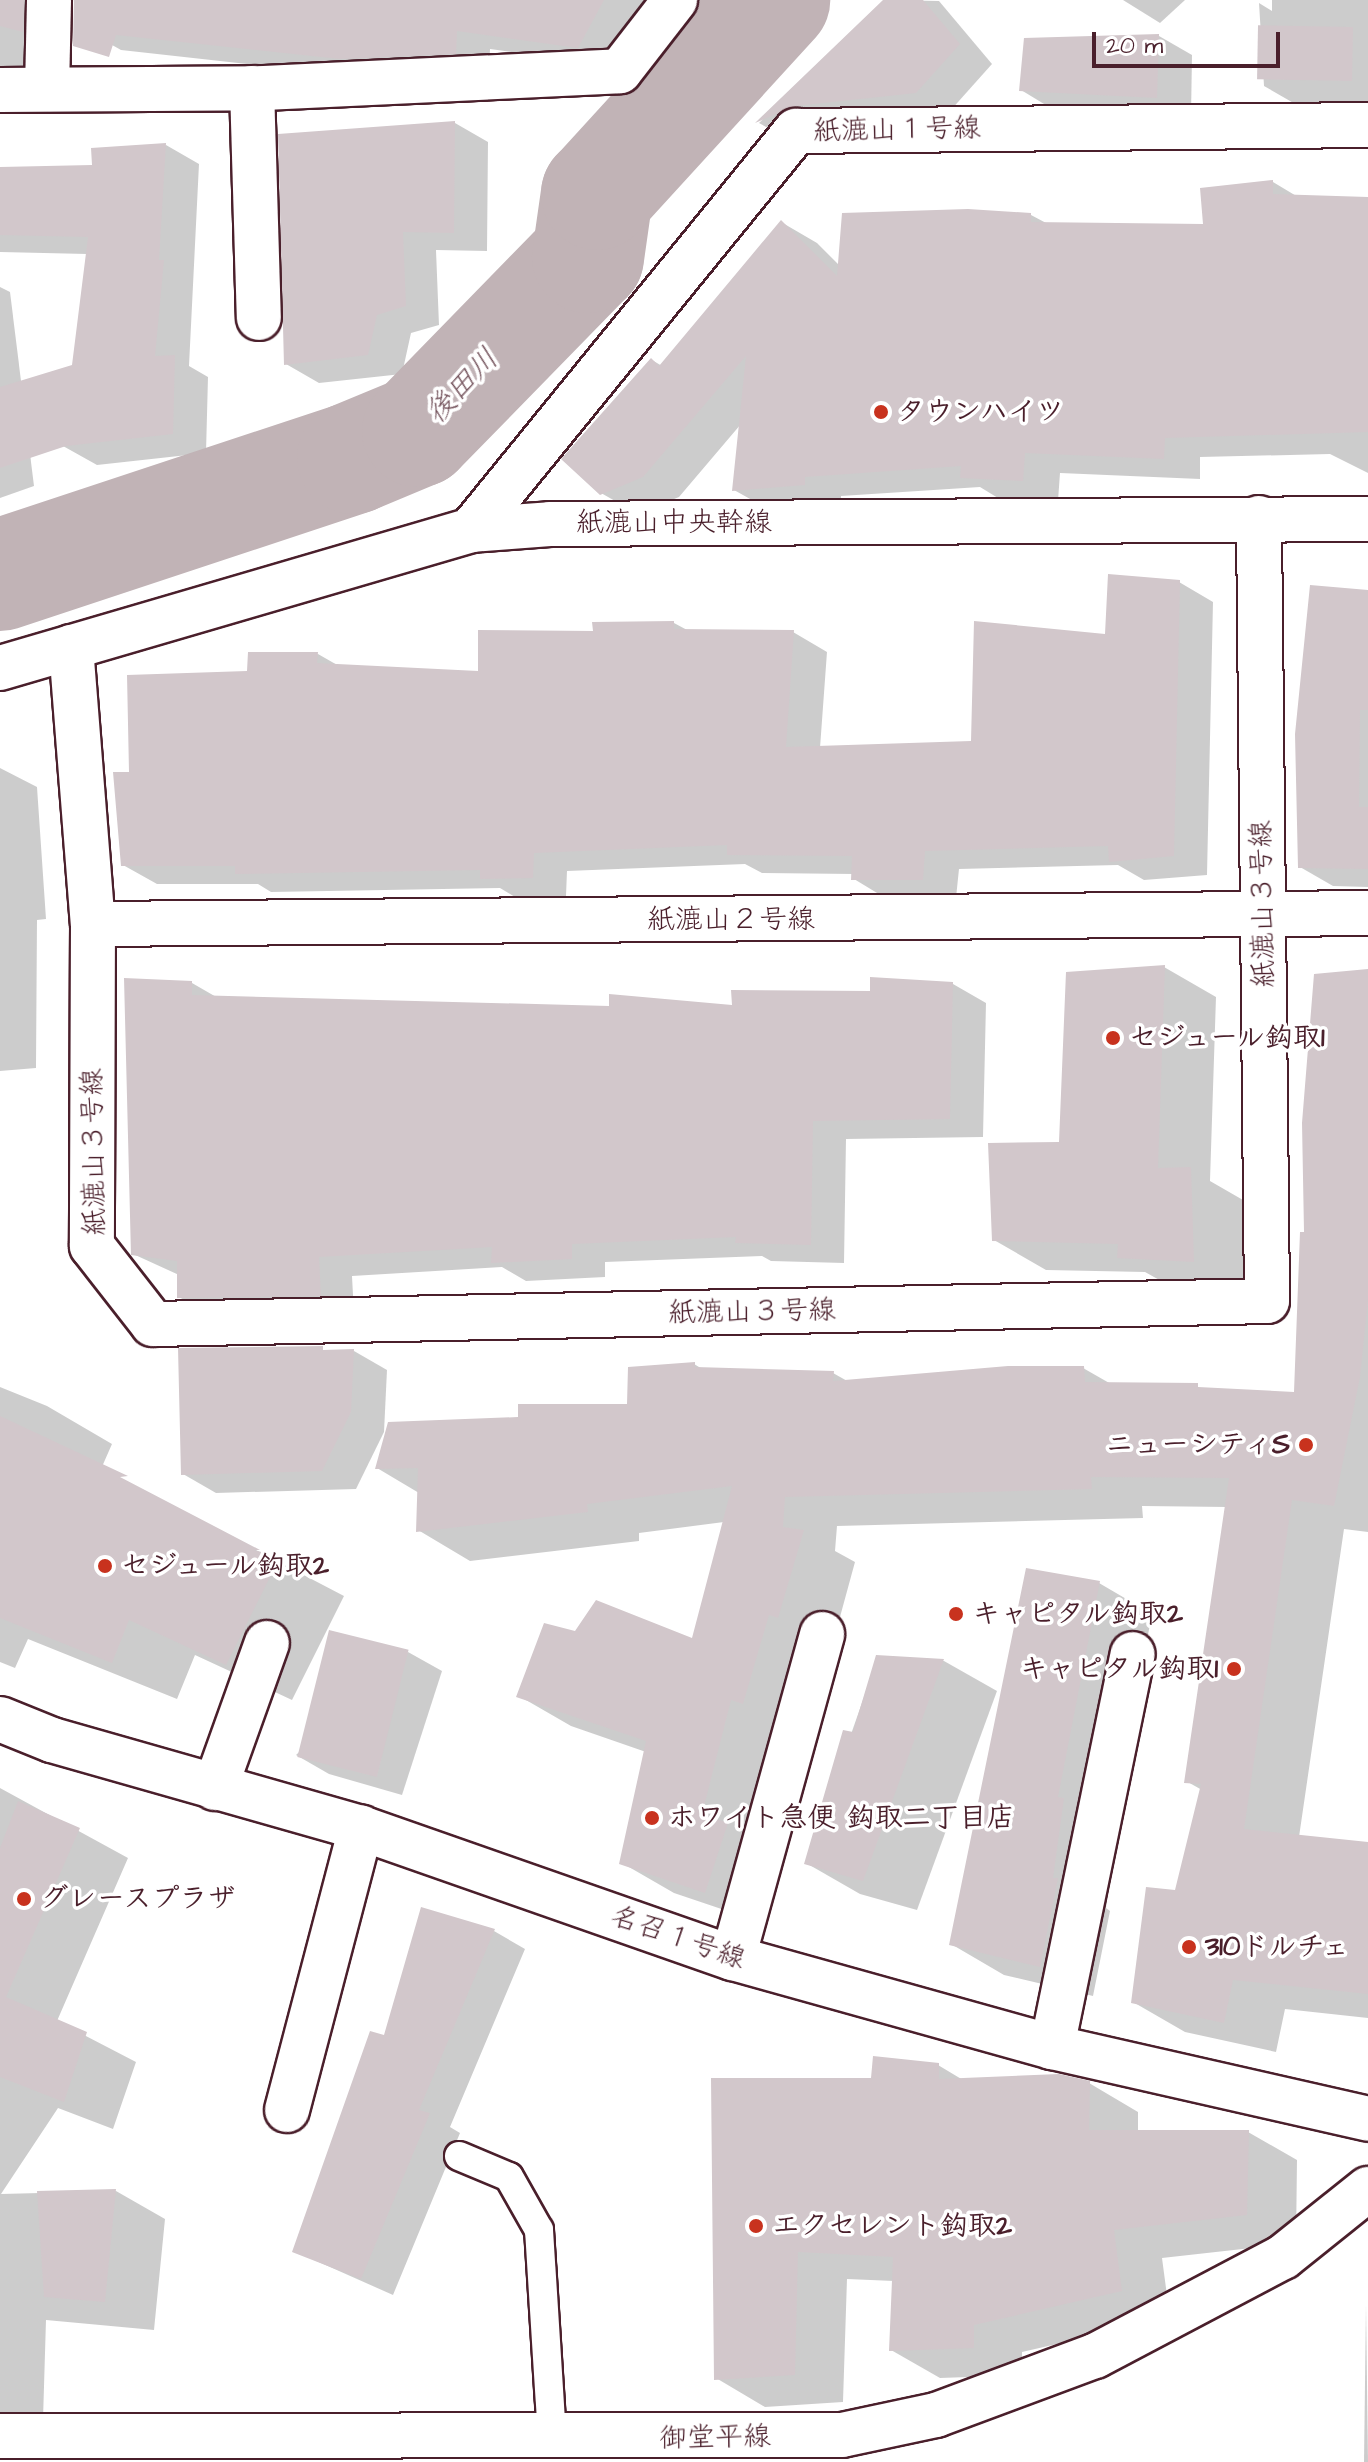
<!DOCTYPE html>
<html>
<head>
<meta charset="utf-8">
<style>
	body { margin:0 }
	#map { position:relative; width:1368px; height:2462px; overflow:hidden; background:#fff; font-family:"Architects Daughter","Klee One",sans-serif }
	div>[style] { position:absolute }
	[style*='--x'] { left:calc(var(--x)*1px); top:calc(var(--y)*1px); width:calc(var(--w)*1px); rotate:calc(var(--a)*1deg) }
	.shadow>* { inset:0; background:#0003 }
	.river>* { height:112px; margin:-56px; padding:0 56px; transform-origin:56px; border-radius:56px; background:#c1b3b6 }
	.building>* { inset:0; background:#d2c7cb; transform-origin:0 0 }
	.roads { filter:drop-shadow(2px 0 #4a1f2b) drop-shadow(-2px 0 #4a1f2b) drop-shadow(0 2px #4a1f2b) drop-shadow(0 -2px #4a1f2b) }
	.lane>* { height:28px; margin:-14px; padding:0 14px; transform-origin:14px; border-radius:14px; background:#fff }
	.street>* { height:44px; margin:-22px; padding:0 22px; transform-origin:22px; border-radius:22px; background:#fff }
	.secondary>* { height:44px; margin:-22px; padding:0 22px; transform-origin:22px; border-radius:22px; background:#fff }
	.dots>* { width:22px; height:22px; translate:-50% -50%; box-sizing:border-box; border:4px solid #fff; border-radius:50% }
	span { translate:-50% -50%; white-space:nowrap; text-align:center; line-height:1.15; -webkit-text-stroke:7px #fff; paint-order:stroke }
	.street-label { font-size:28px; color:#4a1f2b }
	.poi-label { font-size:28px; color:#4a1f2b; font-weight:700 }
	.left { translate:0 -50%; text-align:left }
	.right { translate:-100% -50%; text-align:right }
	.water-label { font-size:30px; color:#74535c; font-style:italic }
	.scale { position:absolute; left:1092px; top:32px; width:188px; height:36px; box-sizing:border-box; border:4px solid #4a1f2b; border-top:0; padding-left:10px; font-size:24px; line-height:28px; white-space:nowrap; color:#4a1f2b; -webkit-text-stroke:6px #fff; paint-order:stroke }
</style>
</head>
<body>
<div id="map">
	<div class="shadow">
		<div style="clip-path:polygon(0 0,51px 0,35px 73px,0 69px)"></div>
		<div style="clip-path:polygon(85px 0,643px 0,647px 3px,612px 66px,490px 49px,489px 72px,375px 78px,121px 50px,87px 31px)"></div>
		<div style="clip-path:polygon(886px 0,939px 1px,992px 64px,950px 111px,791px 141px,759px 123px)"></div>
		<div style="clip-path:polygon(1123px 0,1185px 0,1160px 23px)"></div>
		<div style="clip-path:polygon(1272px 0,1368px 0,1368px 101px,1297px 105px,1264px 86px,1259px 3px,1272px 11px)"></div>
		<div style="clip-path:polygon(1159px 36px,1192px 55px,1191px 116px,1054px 110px,1021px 90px)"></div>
		<div style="clip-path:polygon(455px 123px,488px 142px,487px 251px,436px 250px,439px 325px,411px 333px,402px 374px,319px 383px,286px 364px)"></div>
		<div style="clip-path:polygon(166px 145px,199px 164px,189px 366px,208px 377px,206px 453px,97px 465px,63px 446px,87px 254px,0 252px,0 169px,94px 167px)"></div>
		<div style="clip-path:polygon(1273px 182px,1298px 197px,1368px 199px,1368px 473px,1330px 454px,1200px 457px,1200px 479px,1060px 473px,1058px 501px,998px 498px,980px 487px,841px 496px,841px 505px,770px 510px,734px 490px,741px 424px,679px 497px,638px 514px,601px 493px,652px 360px,662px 366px,781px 222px,817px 243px,840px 266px,1031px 215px,1048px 224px,1205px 226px)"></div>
		<div style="clip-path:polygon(0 287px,10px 292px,34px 486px,0 498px)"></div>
		<div style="clip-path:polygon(1179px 582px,1213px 602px,1207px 875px,1144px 880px,1118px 865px,959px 869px,956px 898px,887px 899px,854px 879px,854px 874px,762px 873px,745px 864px,567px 871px,566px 896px,515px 897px,500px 888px,271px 892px,258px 884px,157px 884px,123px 865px,131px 774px,249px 673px,318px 654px,339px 666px,480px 673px,595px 633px,674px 623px,689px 631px,793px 632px,827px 652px,820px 748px,973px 743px)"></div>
		<div style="clip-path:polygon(1368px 592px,1368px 887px,1333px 886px,1300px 867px)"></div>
		<div style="clip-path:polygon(0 768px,37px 787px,46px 919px,37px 920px,36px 1068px,0 1071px)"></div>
		<div style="clip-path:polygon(1164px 967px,1216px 997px,1210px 1181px,1243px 1200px,1246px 1291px,1172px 1287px,1145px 1272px,1046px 1270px,994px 1240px,1061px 1143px)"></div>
		<div style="clip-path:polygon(1368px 971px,1368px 1532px,1344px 1529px,1299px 1837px,1368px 1844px,1368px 2018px,1285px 2009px,1276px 2052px,1185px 2032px,1133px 2002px,1176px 1893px,1202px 1790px,1186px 1781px,1227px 1507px,1142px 1506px,1143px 1518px,837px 1526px,835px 1551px,855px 1562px,757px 1921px,674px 1893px,622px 1863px,646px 1752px,571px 1726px,519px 1696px,576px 1633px,693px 1640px,724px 1522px,639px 1533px,639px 1541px,470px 1561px,418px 1530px,419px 1493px,377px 1468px,520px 1419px,629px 1406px,694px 1364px,704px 1370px,833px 1373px,849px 1382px,1083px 1368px,1111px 1384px,1296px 1394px,1306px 1234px)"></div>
		<div style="clip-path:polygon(192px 983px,218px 998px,610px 1008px,734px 1007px,953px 984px,986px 1003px,983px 1137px,846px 1139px,844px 1263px,771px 1261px,762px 1256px,605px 1262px,605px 1277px,526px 1281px,502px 1267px,352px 1276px,354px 1314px,213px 1317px,179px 1297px,179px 1275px,133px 1254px)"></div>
		<div style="clip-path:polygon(354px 1351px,387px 1370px,384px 1432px,356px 1489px,216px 1493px,183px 1474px)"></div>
		<div style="clip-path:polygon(0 1387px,47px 1406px,112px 1444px,101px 1469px,344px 1596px,292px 1700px,195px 1655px,177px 1699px,28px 1639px,15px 1668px,0 1662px)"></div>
		<div style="clip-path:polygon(1099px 1583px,1152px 1614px,1111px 1827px,1116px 1830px,1106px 1908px,1110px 1911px,1093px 1996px,1004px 1975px,951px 1944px)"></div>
		<div style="clip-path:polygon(408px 1652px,442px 1671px,402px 1795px,329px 1774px,296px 1755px)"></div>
		<div style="clip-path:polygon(878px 1657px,944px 1661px,997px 1691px,917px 1910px,860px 1894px,806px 1863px)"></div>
		<div style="clip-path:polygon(0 1788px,128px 1858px,57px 2021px,136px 2062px,113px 2129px,58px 2108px,1px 2194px,116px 2191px,165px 2219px,154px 2330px,46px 2320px,43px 2420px,0 2418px)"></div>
		<div style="clip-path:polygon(494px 1931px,525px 1949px,450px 2127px,460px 2133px,393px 2295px,294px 2251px,385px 2037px)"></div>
		<div style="clip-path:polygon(938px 2065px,963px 2080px,1089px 2083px,1138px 2112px,1138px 2132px,1248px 2132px,1297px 2160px,1296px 2243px,1162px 2258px,1170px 2318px,1022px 2352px,1022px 2375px,940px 2378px,891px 2350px,894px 2281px,847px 2279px,843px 2402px,765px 2407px,716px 2378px,873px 2080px)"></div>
		<div style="clip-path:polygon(1366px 2304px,1368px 2462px,1364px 2462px)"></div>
	</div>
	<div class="river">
		<div style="--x:0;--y:575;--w:372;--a:-18.3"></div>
		<div style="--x:353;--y:458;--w:70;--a:-22.6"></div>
		<div style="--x:418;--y:431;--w:243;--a:-45.7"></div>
		<div style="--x:588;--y:257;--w:64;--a:-81.9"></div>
		<div style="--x:597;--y:194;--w:263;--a:-47.6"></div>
	</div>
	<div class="building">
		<div style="clip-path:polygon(0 0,24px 0,23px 32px,0 26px)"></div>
		<div style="clip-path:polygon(74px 0,604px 0,578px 48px,457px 31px,456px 54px,340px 59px,116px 35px,109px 57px,73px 46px)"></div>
		<div style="clip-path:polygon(883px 0,923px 0,960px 44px,916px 93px,795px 106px,755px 123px)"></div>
		<div style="left:1353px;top:27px;width:54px;height:95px;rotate:91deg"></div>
		<div style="clip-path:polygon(1159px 34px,1157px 98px,1019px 91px,1024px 38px)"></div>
		<div style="clip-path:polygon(455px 121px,454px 233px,403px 232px,406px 306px,377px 315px,368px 355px,284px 365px,278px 134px)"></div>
		<div style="clip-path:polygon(166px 143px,159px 260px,164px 260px,155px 356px,175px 355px,173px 434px,66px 446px,0 468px,0 387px,72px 365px,88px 237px,0 235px,0 167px,92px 165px,91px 148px)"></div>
		<div style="clip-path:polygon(1273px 180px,1273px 194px,1368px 197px,1368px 432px,1165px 438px,1164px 459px,1025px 453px,1023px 481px,960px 478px,961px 466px,805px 477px,805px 485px,732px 491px,746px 356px,643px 477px,600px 495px,561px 459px,651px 358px,659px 366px,781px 220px,837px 276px,842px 213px,968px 209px,1031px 213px,1031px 222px,1203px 224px,1200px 188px)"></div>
		<div style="clip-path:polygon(1108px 574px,1180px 580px,1174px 856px,1109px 862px,1108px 846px,925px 851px,923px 880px,851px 880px,852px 856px,727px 855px,727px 845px,534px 853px,533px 878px,480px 879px,480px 870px,235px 874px,235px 866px,121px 866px,113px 772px,129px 772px,127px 675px,247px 671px,248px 652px,318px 652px,317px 663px,478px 671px,478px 630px,593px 631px,592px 622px,674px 621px,674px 629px,794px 630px,786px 747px,971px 741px,974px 621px,1105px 634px)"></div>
		<div style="clip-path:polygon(1310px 585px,1368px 590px,1368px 710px,1360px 710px,1359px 807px,1368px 807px,1368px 869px,1298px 868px,1295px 734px)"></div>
		<div style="clip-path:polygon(1165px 965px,1158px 1168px,1191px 1167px,1194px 1262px,1117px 1258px,1118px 1244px,992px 1241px,988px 1143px,1059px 1142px,1066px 972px)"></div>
		<div style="clip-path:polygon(1368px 969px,1368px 1299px,1360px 1377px,1334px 1506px,1292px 1500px,1244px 1829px,1368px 1842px,1368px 1994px,1233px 1980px,1224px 2023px,1131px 2003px,1146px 1887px,1175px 1890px,1201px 1784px,1184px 1783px,1229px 1478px,1091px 1477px,1092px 1489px,785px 1497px,783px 1527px,804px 1530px,778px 1618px,769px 1615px,743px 1704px,731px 1700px,702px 1814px,728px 1823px,705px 1893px,619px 1864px,646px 1741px,516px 1697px,544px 1623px,575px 1631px,596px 1600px,692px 1638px,732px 1486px,587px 1504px,588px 1512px,416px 1532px,418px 1468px,375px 1469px,388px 1422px,518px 1417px,518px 1404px,627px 1404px,628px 1367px,695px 1362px,695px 1367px,834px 1371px,833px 1381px,1008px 1366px,1084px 1366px,1085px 1382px,1198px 1383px,1198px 1387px,1294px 1392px,1300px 1232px,1304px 1232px,1302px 1123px,1314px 974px)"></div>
		<div style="clip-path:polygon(870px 977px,953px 982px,950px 1119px,813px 1121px,811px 1245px,735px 1243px,736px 1237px,572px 1244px,572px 1259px,491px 1263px,492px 1247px,319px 1257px,321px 1296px,177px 1298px,177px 1261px,131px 1255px,124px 978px,192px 981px,192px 995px,609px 1006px,609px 994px,732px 1005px,731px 990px,870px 991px)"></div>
		<div style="clip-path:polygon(323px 1346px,323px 1350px,354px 1349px,351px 1412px,322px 1471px,181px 1475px,178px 1348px)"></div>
		<div style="clip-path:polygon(0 1416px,128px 1476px,120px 1477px,260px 1550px,254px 1550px,280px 1557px,226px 1665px,129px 1620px,112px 1663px,0 1618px)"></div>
		<div style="clip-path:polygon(1026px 1568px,1100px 1581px,1058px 1797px,1064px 1798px,1053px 1878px,1058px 1878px,1040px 1967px,949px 1945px)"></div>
		<div style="left:329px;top:1630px;width:82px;height:131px;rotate:14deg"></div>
		<div style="clip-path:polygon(876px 1655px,944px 1659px,863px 1881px,804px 1864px,843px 1730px,853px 1732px)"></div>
		<div style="clip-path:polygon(18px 1801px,80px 1828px,6px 1997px,87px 2032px,64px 2102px,0 2077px,0 1848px)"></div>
		<div style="clip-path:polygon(421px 1907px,495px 1929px,419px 2110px,430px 2113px,361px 2279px,292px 2252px,370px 2031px,384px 2035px)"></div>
		<div style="clip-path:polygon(873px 2056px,939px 2063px,939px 2079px,1059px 2074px,1090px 2081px,1089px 2130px,1249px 2130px,1247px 2215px,1114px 2230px,1122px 2291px,974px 2325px,974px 2348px,889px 2351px,893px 2257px,798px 2252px,795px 2375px,714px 2380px,711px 2078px,871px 2078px)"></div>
		<div style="clip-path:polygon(116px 2189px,105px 2302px,44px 2297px,37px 2191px)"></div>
	</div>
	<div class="roads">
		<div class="lane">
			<div style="--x:459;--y:2156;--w:54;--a:22.8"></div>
			<div style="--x:509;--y:2177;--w:61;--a:60.5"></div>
			<div style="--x:539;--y:2230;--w:209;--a:86.4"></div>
		</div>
		<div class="street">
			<div style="--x:252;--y:88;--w:230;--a:88.3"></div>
			<div style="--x:47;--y:89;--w:89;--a:-88.7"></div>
			<div style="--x:0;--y:90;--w:264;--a:-0.4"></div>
			<div style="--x:264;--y:88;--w:356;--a:-2.7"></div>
			<div style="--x:620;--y:71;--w:90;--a:-52.2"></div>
			<div style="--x:471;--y:530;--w:515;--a:-50.84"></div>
			<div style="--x:796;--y:131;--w:572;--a:-0.6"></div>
			<div style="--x:71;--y:647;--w:278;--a:85.5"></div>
			<div style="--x:93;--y:924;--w:322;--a:90.2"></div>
			<div style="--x:92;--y:1246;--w:99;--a:52"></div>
			<div style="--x:153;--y:1324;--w:1114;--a:-1.18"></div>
			<div style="--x:1267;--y:1301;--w:783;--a:-90.59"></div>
			<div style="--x:93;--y:924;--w:1275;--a:-0.49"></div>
			<div style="--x:215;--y:1788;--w:154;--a:-70.3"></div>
			<div style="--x:733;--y:1958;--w:336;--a:-74.6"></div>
			<div style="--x:1052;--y:2047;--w:401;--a:-78.4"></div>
			<div style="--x:287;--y:2110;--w:292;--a:-75.3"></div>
		</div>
		<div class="secondary">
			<div style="--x:0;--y:668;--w:491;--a:-16.3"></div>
			<div style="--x:471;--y:530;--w:79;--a:-4.3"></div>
			<div style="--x:550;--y:524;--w:818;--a:-0.35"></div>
			<div style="--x:0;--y:1719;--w:56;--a:22"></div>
			<div style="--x:52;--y:1740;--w:321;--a:15.9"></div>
			<div style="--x:361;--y:1828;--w:394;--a:19.3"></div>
			<div style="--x:733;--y:1958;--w:331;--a:15.6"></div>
			<div style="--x:1052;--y:2047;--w:324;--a:12.8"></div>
			<div style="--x:0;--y:2436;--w:842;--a:-0.07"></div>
			<div style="--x:842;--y:2435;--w:96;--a:-12"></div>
			<div style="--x:936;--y:2415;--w:170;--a:-20.4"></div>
			<div style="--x:1095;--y:2356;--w:212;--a:-27.8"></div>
			<div style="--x:1283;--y:2257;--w:109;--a:-38.7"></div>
		</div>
	</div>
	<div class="dots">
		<div style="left:881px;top:412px;background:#c8321e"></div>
		<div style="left:1113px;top:1038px;background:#c8321e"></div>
		<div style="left:1306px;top:1445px;background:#c8321e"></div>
		<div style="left:105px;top:1566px;background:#c8321e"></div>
		<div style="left:956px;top:1614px;background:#c8321e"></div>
		<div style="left:1234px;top:1669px;background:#c8321e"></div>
		<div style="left:652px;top:1818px;background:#c8321e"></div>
		<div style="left:24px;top:1899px;background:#c8321e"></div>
		<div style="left:1189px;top:1947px;background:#c8321e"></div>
		<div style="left:756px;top:2226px;background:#c8321e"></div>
	</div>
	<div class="street-label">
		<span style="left:897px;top:130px;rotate:-1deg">紙漉山１号線</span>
		<span style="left:674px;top:523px">紙漉山中央幹線</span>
		<span style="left:1263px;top:904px;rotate:-91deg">紙漉山３号線</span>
		<span style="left:731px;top:920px">紙漉山２号線</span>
		<span style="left:94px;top:1152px;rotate:-91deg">紙漉山３号線</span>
		<span style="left:752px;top:1312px;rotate:-1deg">紙漉山３号線</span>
		<span style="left:678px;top:1938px;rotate:19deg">名召１号線</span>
		<span style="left:715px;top:2438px;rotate:-1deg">御堂平線</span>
	</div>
	<div class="poi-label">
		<span class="left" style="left:897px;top:412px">タウンハイツ</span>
		<span class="left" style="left:1129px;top:1038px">セジュール鈎取1</span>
		<span class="right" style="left:1290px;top:1445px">ニューシティS</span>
		<span class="left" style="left:121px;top:1566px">セジュール鈎取2</span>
		<span class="left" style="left:972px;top:1614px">キャピタル鈎取2</span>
		<span class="right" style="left:1218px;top:1669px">キャピタル鈎取1</span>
		<span class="left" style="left:668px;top:1818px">ホワイト急便 鈎取二丁目店</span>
		<span class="left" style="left:40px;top:1899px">グレースプラザ</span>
		<span class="left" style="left:1205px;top:1947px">310ドルチェ</span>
		<span class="left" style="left:772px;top:2226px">エクセレント鈎取2</span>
	</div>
	<div class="water-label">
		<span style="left:462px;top:386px;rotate:-46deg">後田川</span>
	</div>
	<div class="scale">20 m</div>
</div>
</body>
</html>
